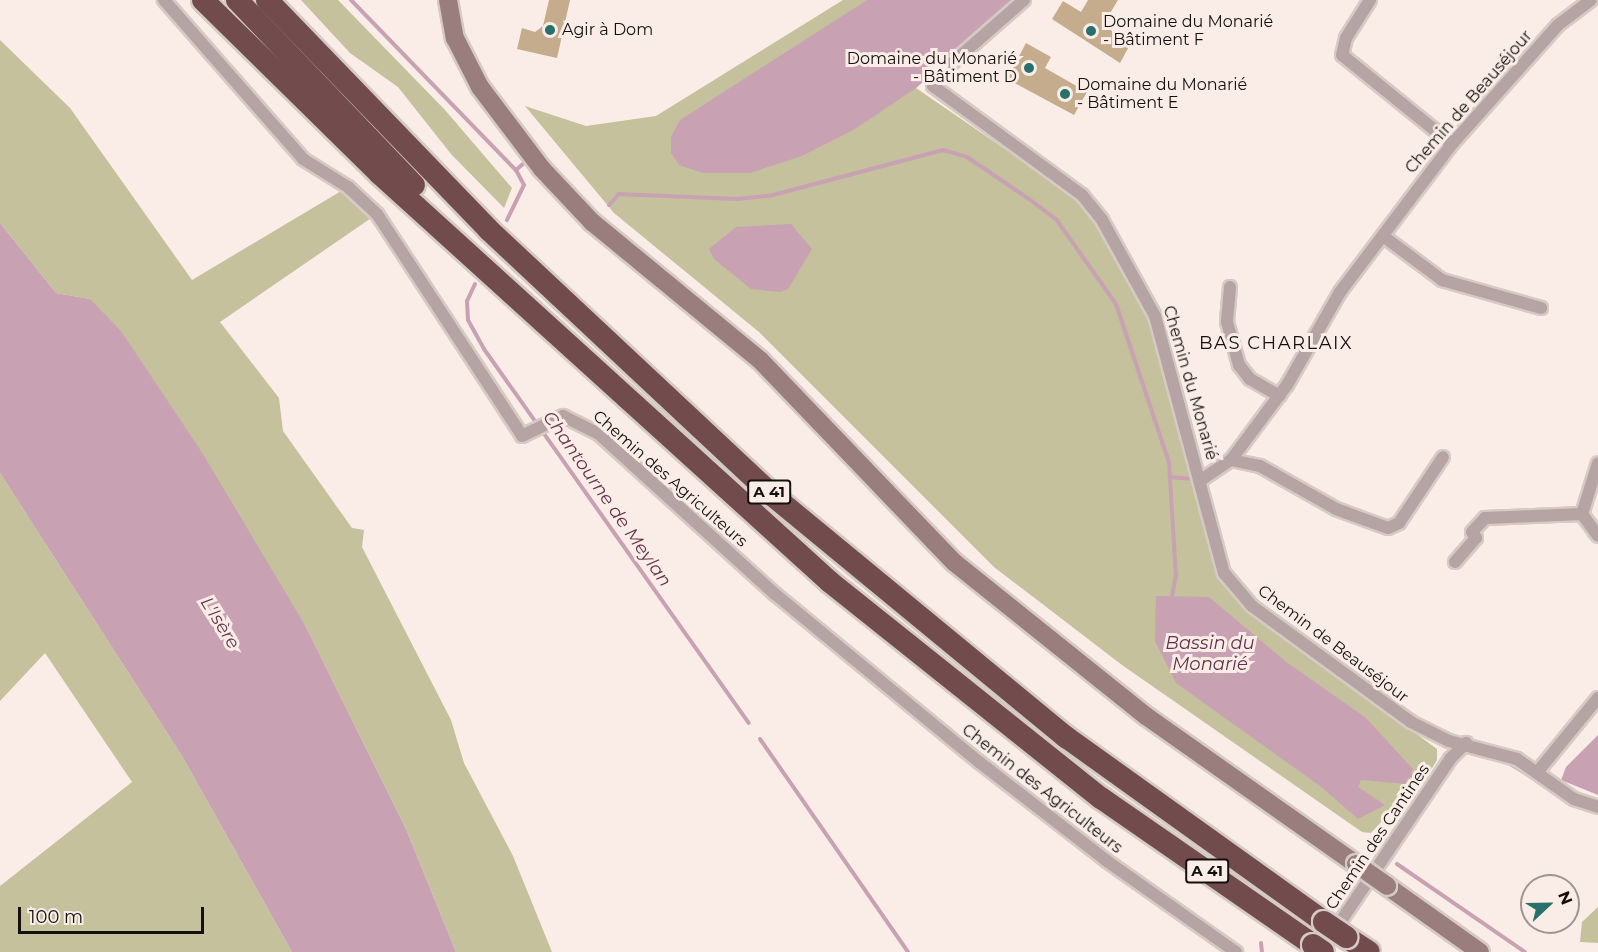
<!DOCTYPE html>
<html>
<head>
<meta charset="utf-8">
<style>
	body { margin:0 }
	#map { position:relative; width:1598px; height:952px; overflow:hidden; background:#faede7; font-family:Montserrat,sans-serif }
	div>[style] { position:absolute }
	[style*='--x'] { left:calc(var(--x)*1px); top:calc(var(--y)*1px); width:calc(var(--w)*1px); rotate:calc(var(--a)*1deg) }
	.green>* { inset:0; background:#c4c19c }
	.water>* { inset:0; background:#c8a2b3 }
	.stream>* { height:4px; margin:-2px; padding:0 2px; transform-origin:2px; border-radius:2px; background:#c8a2b3 }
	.building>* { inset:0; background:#c4ac8d }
	.roads { filter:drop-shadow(2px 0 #d5cac4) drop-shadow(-2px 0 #d5cac4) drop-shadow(0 2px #d5cac4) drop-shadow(0 -2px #d5cac4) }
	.street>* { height:12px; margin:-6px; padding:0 6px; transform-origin:6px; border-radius:6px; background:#b6a3a3 }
	.secondary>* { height:18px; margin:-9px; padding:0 9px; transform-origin:9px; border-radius:9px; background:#9a7e7d }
	.highway>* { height:22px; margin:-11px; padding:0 11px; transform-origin:11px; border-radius:11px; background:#724c4d }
	.bridges { filter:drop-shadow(2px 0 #d5cac4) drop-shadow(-2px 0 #d5cac4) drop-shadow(0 2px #d5cac4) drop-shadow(0 -2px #d5cac4) }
	.secondary-bridge>* { height:18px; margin:-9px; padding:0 9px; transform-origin:9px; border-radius:9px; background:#9a7e7d }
	.highway-bridge>* { height:22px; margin:-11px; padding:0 11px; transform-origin:11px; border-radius:11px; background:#724c4d }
	.dots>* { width:16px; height:16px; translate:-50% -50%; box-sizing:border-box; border:3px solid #faede7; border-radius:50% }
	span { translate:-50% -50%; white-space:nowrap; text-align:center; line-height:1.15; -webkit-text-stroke:6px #faede7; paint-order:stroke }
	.shield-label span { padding:2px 4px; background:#faede7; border:2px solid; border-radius:4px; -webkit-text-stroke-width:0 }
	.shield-label { font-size:15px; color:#14100e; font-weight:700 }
	.poi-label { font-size:16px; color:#14100e }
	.left { translate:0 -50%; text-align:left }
	.right { translate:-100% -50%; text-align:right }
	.street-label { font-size:16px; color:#14100e }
	.neighbourhood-label { font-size:18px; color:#14100e; letter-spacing:1.5px }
	.water-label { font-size:18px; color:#65324b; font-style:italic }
	.north { position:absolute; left:1520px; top:874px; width:60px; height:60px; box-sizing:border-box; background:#faede7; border:2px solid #9e9590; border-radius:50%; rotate:68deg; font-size:16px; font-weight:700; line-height:24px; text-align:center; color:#14100e }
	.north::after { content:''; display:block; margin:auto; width:21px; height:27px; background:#27706b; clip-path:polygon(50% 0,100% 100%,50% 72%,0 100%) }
	.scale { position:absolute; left:18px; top:907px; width:186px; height:27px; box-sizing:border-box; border:3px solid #14100e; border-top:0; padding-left:8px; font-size:18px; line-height:21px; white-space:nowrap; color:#14100e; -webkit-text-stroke:4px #faede7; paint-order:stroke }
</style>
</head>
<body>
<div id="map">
	<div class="green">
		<div style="clip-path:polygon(301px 0,338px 0,445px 110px,512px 188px,504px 208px,451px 154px,398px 87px,350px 53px)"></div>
		<div style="clip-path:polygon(843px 0,1014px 0,916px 88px,1088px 206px,1155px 327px,1195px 497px,1223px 584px,1260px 620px,1437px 749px,1437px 760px,1405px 813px,1385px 818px,1371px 833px,1362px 832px,1122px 665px,994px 567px,759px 332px,614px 213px,525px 106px,586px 126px,656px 116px)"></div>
		<div style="clip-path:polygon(0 40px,70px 108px,192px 280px,348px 187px,377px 214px,220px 322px,279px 398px,283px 431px,352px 528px,364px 530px,362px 547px,451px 720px,464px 763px,513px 856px,552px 952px,456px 952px,406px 829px,306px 627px,90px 299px,56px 293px,0 223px)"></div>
		<div style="clip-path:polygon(0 473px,182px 756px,292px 952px,0 952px,0 886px,132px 782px,45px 653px,0 701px)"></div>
		<div style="clip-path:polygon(1598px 907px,1598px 943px,1580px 942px,1582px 922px)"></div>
	</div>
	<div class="water">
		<div style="clip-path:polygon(867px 0,1014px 0,916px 88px,855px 129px,802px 156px,750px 173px,703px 173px,679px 165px,671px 153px,671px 137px,680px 120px)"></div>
		<div style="clip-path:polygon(0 223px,56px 293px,90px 299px,121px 331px,203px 454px,306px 627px,406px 829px,456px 952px,292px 952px,182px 756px,0 473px)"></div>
		<div style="clip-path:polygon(791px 224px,812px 249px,788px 289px,780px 292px,751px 289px,714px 259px,709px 249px,736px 227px)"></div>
		<div style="clip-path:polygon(1156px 596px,1209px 597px,1285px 661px,1366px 718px,1413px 769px,1405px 784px,1361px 780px,1358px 787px,1385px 805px,1358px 819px,1320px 786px,1176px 683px,1155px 641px)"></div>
		<div style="clip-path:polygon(1598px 735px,1598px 795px,1561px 780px,1566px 767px)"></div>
	</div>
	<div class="stream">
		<div style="--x:351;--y:0;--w:237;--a:45.9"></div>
		<div style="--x:516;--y:170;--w:17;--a:62"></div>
		<div style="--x:524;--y:185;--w:39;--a:116"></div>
		<div style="--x:516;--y:170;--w:11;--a:-41"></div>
		<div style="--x:609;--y:205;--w:15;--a:-48"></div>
		<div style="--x:619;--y:194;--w:118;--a:2.4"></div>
		<div style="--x:737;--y:199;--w:36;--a:-6"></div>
		<div style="--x:773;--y:195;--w:176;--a:-14.8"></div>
		<div style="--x:943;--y:150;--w:25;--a:16"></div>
		<div style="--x:967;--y:157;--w:75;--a:34.1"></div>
		<div style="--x:1029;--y:199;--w:34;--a:37"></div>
		<div style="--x:1056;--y:219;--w:104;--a:54.8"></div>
		<div style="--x:1116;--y:304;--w:167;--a:71.5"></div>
		<div style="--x:1169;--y:462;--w:113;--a:86.5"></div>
		<div style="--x:1176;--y:575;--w:26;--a:101"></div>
		<div style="--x:475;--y:284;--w:19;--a:115"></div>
		<div style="--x:467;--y:301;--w:19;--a:87"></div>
		<div style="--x:468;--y:320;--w:33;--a:61"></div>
		<div style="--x:484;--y:349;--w:458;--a:54.7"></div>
		<div style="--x:1170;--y:477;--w:25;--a:5"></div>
		<div style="--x:760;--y:739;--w:259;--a:55.2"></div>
		<div style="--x:1509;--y:763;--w:28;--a:32"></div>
		<div style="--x:1407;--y:776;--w:11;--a:-10"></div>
		<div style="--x:1397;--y:864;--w:155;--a:34.5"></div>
		<div style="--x:1261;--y:943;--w:9;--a:84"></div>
	</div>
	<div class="building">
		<div style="clip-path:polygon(549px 0,570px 0,557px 58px,517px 49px,522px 28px,535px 32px,543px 26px)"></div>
		<div style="clip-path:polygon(1088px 0,1118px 0,1103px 25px,1131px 43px,1120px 63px,1052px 19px,1063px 1px,1081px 12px)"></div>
		<div style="clip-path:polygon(1026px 43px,1051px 57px,1045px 68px,1087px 92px,1074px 115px,1007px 79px)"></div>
	</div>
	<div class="roads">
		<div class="street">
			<div style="--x:164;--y:0;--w:211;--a:48.8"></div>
			<div style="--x:303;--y:159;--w:53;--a:31.9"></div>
			<div style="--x:348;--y:187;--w:40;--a:43"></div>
			<div style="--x:377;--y:214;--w:265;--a:56.8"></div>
			<div style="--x:522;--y:436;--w:46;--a:-26"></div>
			<div style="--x:563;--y:416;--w:40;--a:26.6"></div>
			<div style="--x:599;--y:434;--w:238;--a:42.3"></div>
			<div style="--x:775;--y:594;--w:264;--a:39.5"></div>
			<div style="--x:979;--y:762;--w:162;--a:37.7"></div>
			<div style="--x:1107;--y:861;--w:158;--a:35.2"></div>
			<div style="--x:1024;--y:0;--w:118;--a:138.8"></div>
			<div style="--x:935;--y:78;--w:8;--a:104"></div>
			<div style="--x:933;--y:86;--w:185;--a:36.2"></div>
			<div style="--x:1082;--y:195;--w:32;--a:51"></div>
			<div style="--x:1102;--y:220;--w:110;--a:61.1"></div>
			<div style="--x:1155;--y:316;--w:266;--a:75"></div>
			<div style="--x:1224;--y:573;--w:43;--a:49.7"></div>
			<div style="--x:1252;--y:606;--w:197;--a:36.1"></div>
			<div style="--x:1411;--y:722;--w:42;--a:26.6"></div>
			<div style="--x:1449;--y:741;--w:70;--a:14.8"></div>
			<div style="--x:1517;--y:759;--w:70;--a:35.1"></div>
			<div style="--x:1574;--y:799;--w:25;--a:18"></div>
			<div style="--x:1370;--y:0;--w:45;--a:122.3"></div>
			<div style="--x:1346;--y:38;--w:17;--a:103"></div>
			<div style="--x:1342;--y:55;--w:141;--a:39"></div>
			<div style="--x:1383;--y:236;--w:74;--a:36.7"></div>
			<div style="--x:1442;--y:280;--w:103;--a:15.8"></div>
			<div style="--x:1230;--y:287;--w:35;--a:95"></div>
			<div style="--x:1227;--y:322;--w:45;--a:74.4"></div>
			<div style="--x:1239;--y:365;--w:18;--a:52"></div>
			<div style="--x:1250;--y:379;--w:34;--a:30"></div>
			<div style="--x:1231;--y:460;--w:30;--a:12"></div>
			<div style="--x:1260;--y:466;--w:87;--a:29.5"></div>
			<div style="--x:1336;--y:509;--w:55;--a:20.1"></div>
			<div style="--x:1388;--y:528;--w:12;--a:-24"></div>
			<div style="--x:1399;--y:523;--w:79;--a:-56.3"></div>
			<div style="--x:1201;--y:480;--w:36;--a:-34"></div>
			<div style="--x:1231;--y:460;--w:94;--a:-53.3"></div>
			<div style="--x:1287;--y:385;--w:107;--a:-60.3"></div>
			<div style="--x:1340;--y:292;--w:186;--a:-52.9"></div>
			<div style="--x:1452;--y:144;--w:159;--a:-48.3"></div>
			<div style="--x:1558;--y:25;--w:41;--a:-37.1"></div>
			<div style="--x:1582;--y:514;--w:53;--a:-72.6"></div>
			<div style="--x:1455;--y:562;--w:32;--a:-49"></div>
			<div style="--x:1476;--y:538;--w:7;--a:-124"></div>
			<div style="--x:1472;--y:532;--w:19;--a:-47"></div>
			<div style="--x:1485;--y:518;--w:97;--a:-2.4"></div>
			<div style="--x:1582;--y:514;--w:27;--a:54"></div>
			<div style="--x:1539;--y:770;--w:93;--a:-50.7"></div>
			<div style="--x:1320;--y:952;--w:233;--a:-56"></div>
			<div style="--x:1450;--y:759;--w:23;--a:-45"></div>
		</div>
		<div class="secondary">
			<div style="--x:448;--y:0;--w:39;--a:80"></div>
			<div style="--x:455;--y:38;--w:55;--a:63"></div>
			<div style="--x:480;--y:87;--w:103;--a:52.9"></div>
			<div style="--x:542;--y:169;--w:73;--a:46.7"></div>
			<div style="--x:592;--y:222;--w:217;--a:39.4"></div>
			<div style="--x:760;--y:360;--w:281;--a:46.2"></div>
			<div style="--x:955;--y:563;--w:245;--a:38.7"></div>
			<div style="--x:1146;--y:716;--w:257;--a:35.2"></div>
			<div style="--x:1387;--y:886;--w:114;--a:35.4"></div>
		</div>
		<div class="highway">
			<div style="--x:203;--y:0;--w:247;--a:44.5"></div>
			<div style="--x:379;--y:173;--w:609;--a:42.2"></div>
			<div style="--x:830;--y:582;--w:347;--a:38.6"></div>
			<div style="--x:1101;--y:798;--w:258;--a:34.7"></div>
			<div style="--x:237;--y:0;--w:256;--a:46.3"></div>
			<div style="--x:267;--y:0;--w:320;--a:46"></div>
			<div style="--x:489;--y:230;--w:388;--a:43.1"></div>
			<div style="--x:772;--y:495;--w:381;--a:39.5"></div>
			<div style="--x:1066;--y:737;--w:317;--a:35.6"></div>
			<div style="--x:1346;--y:937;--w:27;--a:33"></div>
		</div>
	</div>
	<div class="bridges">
		<div class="secondary-bridge">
			<div style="--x:1356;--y:864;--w:38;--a:35"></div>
		</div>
		<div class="highway-bridge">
			<div style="--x:1324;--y:922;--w:27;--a:34"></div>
			<div style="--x:1313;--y:945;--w:12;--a:35"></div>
		</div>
	</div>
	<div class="dots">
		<div style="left:550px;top:30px;background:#27706b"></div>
		<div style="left:1091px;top:31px;background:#27706b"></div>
		<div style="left:1029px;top:68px;background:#27706b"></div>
		<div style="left:1065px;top:94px;background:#27706b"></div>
	</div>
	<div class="shield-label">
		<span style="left:769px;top:492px">A 41</span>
		<span style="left:1207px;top:871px">A 41</span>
	</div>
	<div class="poi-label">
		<span class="left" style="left:1103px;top:31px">Domaine du Monarié<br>- Bâtiment F</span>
		<span class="left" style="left:562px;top:30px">Agir à Dom</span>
		<span class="right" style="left:1017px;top:68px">Domaine du Monarié<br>- Bâtiment D</span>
		<span class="left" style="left:1077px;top:94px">Domaine du Monarié<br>- Bâtiment E</span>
	</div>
	<div class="street-label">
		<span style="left:1469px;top:102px;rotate:-49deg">Chemin de Beauséjour</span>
		<span style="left:1190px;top:383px;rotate:74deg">Chemin du Monarié</span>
		<span style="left:670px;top:479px;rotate:41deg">Chemin des Agriculteurs</span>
		<span style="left:1333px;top:644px;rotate:37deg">Chemin de Beauséjour</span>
		<span style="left:1042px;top:789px;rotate:38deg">Chemin des Agriculteurs</span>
		<span style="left:1378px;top:837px;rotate:-56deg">Chemin des Cantines</span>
	</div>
	<div class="neighbourhood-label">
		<span style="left:1276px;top:343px">BAS CHARLAIX</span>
	</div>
	<div class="water-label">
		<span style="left:607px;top:499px;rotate:55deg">Chantourne de Meylan</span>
		<span style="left:220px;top:623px;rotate:58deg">L'Isère</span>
		<span style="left:1210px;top:654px">Bassin du<br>Monarié</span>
	</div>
	<div class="north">N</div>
	<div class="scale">100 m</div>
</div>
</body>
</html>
